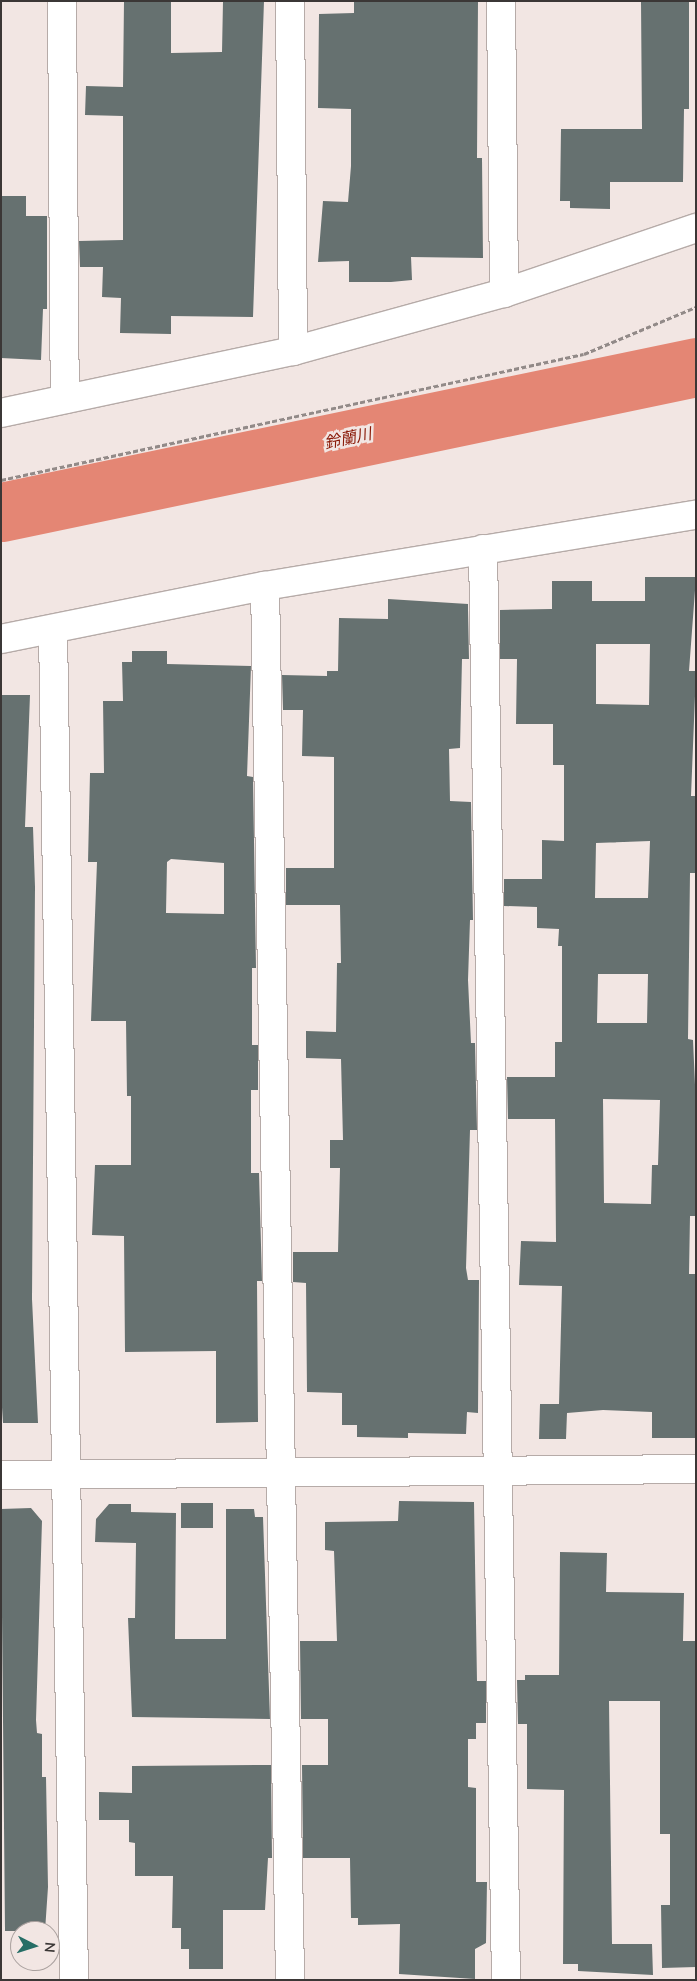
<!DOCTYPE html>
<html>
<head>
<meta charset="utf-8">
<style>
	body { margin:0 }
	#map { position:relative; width:697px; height:1981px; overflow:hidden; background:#f2e6e3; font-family:"Nunito Sans","Noto Sans JP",sans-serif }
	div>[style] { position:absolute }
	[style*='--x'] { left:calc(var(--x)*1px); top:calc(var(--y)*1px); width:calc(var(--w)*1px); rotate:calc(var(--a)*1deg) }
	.river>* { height:59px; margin:-29.5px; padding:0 29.5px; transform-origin:29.5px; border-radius:29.5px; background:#e48674 }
	.building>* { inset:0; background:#667170; transform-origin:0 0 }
	.path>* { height:3px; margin-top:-1.5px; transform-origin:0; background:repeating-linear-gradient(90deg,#928a88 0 5px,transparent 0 7.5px) }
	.roads { filter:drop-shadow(1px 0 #b6aba8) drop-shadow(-1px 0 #b6aba8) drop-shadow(0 1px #b6aba8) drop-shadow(0 -1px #b6aba8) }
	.minor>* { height:28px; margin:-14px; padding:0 14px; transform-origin:14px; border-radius:14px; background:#fff }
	span { translate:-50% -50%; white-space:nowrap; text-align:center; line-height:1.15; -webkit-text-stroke:5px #f2e6e3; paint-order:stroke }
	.water-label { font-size:16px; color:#891907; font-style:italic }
	.frame { position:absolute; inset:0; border:2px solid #3b3736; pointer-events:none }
	.north { position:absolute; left:10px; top:1921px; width:50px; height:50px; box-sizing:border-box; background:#f2e6e3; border:1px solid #a9a09e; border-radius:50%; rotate:95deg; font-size:14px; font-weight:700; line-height:20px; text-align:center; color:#3b3736 }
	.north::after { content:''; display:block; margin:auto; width:18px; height:22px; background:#266e66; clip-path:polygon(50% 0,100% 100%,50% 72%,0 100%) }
</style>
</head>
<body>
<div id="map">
	<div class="river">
		<div style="--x:1;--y:512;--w:710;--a:-11.78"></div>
	</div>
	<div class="building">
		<div style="clip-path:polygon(124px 1px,171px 1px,171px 53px,222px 52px,223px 1px,264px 1px,253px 317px,171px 316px,171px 334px,120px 333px,121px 298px,102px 297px,103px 267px,80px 267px,79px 241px,123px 240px,123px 116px,85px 115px,86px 86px,123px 87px)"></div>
		<div style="clip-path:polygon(354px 1px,478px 1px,477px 158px,482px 158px,483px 258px,411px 257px,412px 280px,391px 282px,349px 282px,349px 261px,318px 262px,323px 201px,348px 202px,351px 166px,351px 109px,318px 108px,319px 14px,354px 13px)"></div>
		<div style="clip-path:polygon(641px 1px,689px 1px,689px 109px,684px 109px,683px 182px,610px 182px,610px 209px,570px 208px,570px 201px,560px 201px,561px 129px,642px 129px)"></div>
		<div style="clip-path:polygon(1px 196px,26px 196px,26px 216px,47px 216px,47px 309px,43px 309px,41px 360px,1px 358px)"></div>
		<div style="clip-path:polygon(evenodd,645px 577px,696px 577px,689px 671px,696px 671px,691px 796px,696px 796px,696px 873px,690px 873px,688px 1039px,693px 1040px,696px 1107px,696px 1216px,690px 1216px,689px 1274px,696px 1274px,696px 1438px,652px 1438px,652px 1412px,603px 1410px,567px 1413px,566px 1439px,539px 1439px,540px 1404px,559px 1404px,562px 1286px,519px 1285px,521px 1241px,556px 1242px,555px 1119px,508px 1119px,507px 1077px,555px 1077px,555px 1042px,562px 1042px,562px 946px,558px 946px,559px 929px,537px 928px,537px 907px,504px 906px,504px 879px,542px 879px,542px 840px,564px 841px,564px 765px,553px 765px,553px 724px,516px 724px,517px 659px,500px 659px,500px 610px,552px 609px,552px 581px,592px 581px,592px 601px,645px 601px,645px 577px,596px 644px,650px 644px,649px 705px,596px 704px,596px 644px,645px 577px,650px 841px,648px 898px,595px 898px,596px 843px,650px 841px,645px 577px,598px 974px,648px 974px,647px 1023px,597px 1023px,598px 974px,645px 577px,603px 1099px,660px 1100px,658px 1165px,652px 1165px,651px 1204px,604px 1203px,603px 1099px)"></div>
		<div style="clip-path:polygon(388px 599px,468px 604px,468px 609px,469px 659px,462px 659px,460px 748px,449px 749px,450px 801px,471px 802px,473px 920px,470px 920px,468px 980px,471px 1043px,475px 1043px,477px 1130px,470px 1130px,466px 1268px,468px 1280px,479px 1280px,478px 1413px,467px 1412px,466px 1434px,408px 1433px,408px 1438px,357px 1437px,357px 1425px,342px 1425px,342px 1393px,307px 1392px,306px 1283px,293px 1282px,293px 1252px,338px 1252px,340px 1168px,330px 1168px,330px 1140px,343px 1140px,341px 1059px,306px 1058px,306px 1031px,336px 1032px,337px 963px,341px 963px,340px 905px,286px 905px,286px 868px,334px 868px,334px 757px,302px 756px,303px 710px,283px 710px,282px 675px,327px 676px,327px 671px,338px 671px,339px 618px,388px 619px)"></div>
		<div style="clip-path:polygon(evenodd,132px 651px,167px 651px,167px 664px,251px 666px,247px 776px,253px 777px,256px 968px,252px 968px,252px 1045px,258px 1045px,258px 1090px,251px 1090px,251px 1173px,259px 1173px,262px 1281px,257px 1281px,258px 1422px,216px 1423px,216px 1351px,125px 1352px,124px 1236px,92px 1235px,95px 1165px,131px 1165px,131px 1096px,127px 1096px,126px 1021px,91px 1021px,97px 862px,88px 862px,90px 773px,104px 773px,103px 701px,123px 701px,122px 662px,132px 662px,132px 651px,171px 859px,224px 863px,224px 914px,166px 913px,167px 862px,171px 859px)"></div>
		<div style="clip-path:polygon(1px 695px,30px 695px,25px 827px,33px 827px,35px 887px,32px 1299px,38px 1423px,3px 1423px,1px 1392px)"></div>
		<div style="clip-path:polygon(399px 1501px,474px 1502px,477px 1681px,486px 1681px,486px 1723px,476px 1723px,476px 1739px,468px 1739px,468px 1787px,476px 1788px,476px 1882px,487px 1882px,486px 1943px,475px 1949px,475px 1979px,399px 1974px,400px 1924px,358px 1925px,358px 1918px,351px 1918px,350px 1858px,303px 1858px,302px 1765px,328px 1765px,328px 1719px,301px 1719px,300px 1641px,337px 1641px,334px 1551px,325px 1550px,325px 1522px,398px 1521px)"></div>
		<div style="left:181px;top:1503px;width:32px;height:25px"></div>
		<div style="clip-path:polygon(109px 1504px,131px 1504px,131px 1512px,176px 1513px,175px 1639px,226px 1639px,226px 1509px,254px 1509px,255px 1517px,263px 1517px,270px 1719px,132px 1717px,128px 1618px,135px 1618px,136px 1543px,95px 1542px,96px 1519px)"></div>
		<div style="clip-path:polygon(31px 1508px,42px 1521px,36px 1720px,37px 1733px,42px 1734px,42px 1777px,46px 1777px,48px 1887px,45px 1931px,5px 1931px,1px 1509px)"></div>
		<div style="clip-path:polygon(560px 1552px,607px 1553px,606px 1592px,684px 1593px,683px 1641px,696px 1641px,696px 1967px,662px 1968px,661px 1905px,670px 1905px,670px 1834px,660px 1834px,660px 1701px,609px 1701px,612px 1944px,652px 1944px,653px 1975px,578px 1971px,578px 1964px,563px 1964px,564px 1790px,527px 1789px,527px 1724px,518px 1724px,517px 1680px,525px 1680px,525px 1675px,559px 1675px)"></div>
		<div style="clip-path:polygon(271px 1765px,272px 1858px,268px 1858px,265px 1910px,223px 1910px,223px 1969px,189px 1969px,189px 1949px,181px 1949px,181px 1928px,172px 1928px,173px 1876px,135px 1876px,135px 1843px,129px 1842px,129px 1820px,99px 1820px,99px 1792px,132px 1793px,132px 1766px)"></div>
	</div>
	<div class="path">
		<div style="--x:1;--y:480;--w:596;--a:-12.2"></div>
		<div style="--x:584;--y:354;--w:121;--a:-22.8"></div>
	</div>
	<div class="roads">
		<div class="minor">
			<div style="--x:62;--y:1;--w:398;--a:89.6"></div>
			<div style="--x:290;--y:1;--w:350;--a:89.5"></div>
			<div style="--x:501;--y:1;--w:292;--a:89.4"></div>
			<div style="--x:1;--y:413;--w:299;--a:-12"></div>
			<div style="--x:293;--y:351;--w:219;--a:-15.4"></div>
			<div style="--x:504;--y:293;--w:203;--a:-18.7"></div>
			<div style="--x:483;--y:549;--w:1431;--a:89.08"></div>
			<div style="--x:265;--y:586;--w:1394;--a:88.97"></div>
			<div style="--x:53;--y:629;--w:1351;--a:89.11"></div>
			<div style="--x:1;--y:639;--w:269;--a:-11.4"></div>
			<div style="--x:265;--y:586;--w:437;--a:-9.4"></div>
			<div style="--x:1;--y:1475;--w:695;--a:-0.49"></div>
		</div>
	</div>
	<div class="water-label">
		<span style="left:348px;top:439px;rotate:-12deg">鈴蘭川</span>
	</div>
	<div class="frame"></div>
	<div class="north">N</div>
</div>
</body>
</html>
